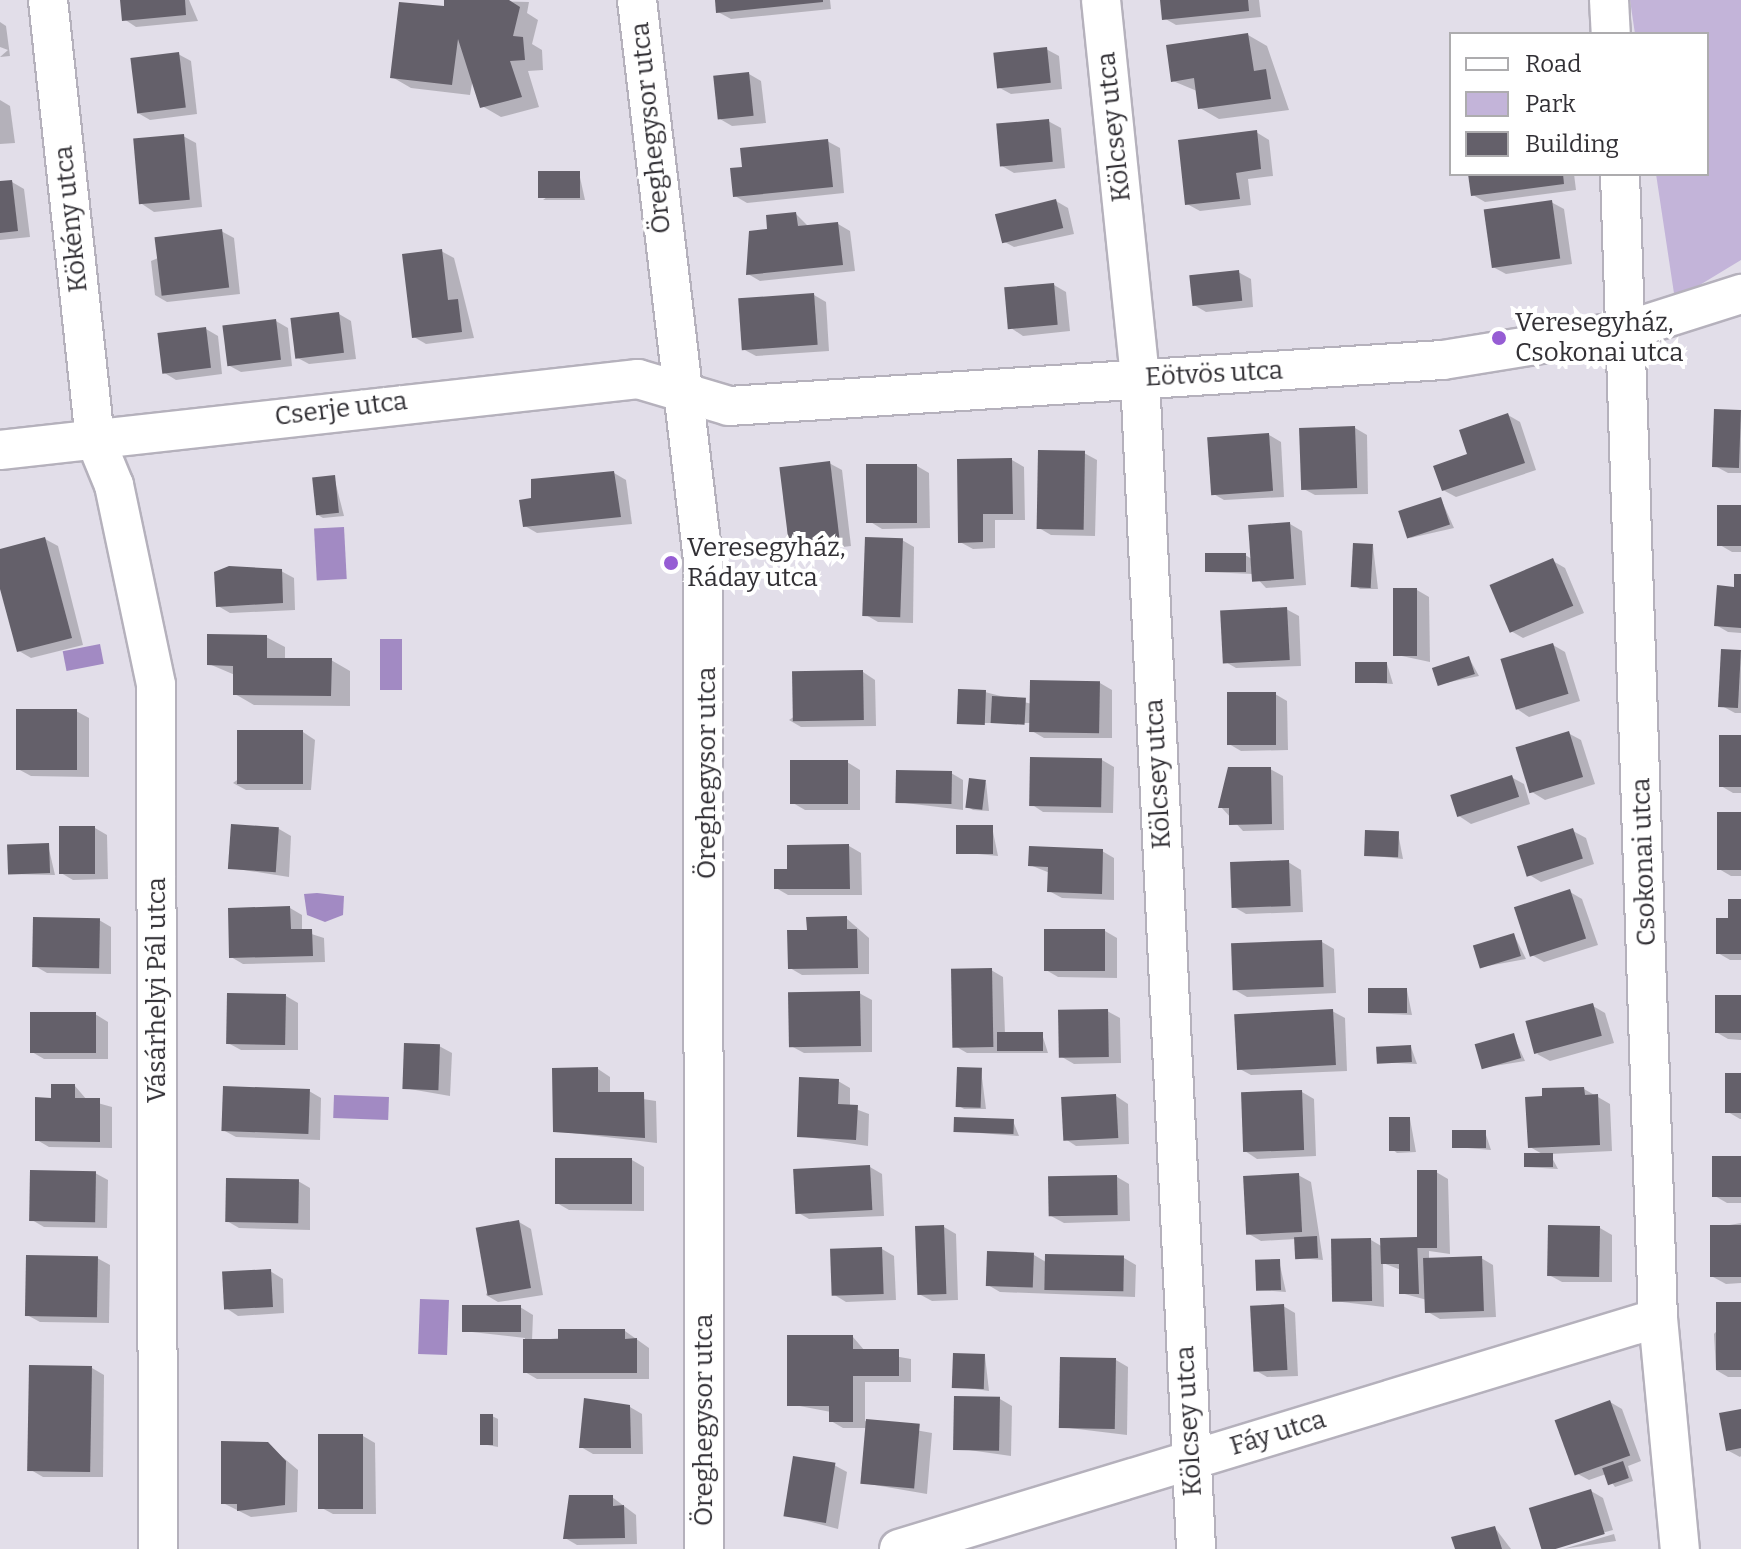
<!DOCTYPE html>
<html>
<head>
<meta charset="utf-8">
<style>
	body { margin:0 }
	#map { position:relative; width:1741px; height:1549px; overflow:hidden; background:#e2dee9; font-family:Bitter,serif }
	div>[style] { position:absolute }
	[style*='--x'] { left:calc(var(--x)*1px); top:calc(var(--y)*1px); width:calc(var(--w)*1px); rotate:calc(var(--a)*1deg) }
	.green>* { inset:0; background:#c3b4d9 }
	.water>* { inset:0; background:#a28ac3; transform-origin:0 0 }
	.shadow>* { inset:0; background:#0003 }
	.building>* { inset:0; background:#64606a; transform-origin:0 0 }
	.roads { filter:drop-shadow(2px 0 #b5b1bc) drop-shadow(-2px 0 #b5b1bc) drop-shadow(0 2px #b5b1bc) drop-shadow(0 -2px #b5b1bc) }
	.minor>* { height:38px; margin:-19px; padding:0 19px; transform-origin:19px; border-radius:19px; background:#fff }
	.dots>* { width:22px; height:22px; translate:-50% -50%; box-sizing:border-box; border:4px solid #fff; border-radius:50% }
	span { translate:-50% -50%; white-space:nowrap; text-align:center; line-height:1.15; -webkit-text-stroke:8px #fff; paint-order:stroke }
	.street-label { font-size:26px; color:#323035 }
	.poi-label { font-size:26px; color:#323035 }
	.left { translate:0 -50%; text-align:left }
	.legend { position:absolute; left:1449px; top:32px; width:260px; height:144px; box-sizing:border-box; background:#fff; border:2px solid #adacae; margin:0; padding:10px 14px; list-style:none; font-size:24px; color:#323035 }
	.legend li { display:flex; align-items:center; gap:16px; height:40px }
	.legend b { width:40px; border:2px solid #adacae }
</style>
</head>
<body>
<div id="map">
	<div class="green">
		<div style="clip-path:polygon(1630px 0,1741px 0,1741px 260px,1675px 300px,1656px 174px,1707px 174px,1707px 34px,1635px 34px)"></div>
	</div>
	<div class="water">
		<div style="left:344px;top:527px;width:52px;height:30px;rotate:87deg"></div>
		<div style="left:380px;top:639px;width:22px;height:51px"></div>
		<div style="left:100px;top:644px;width:20px;height:38px;rotate:79deg"></div>
		<div style="clip-path:polygon(317px 893px,344px 896px,343px 915px,325px 922px,307px 915px,304px 894px)"></div>
		<div style="left:334px;top:1095px;width:55px;height:23px;rotate:2deg"></div>
		<div style="left:420px;top:1299px;width:29px;height:55px;rotate:2deg"></div>
	</div>
	<div class="shadow">
		<div style="clip-path:polygon(122px 0,189px 0,198px 21px,136px 27px,124px 19px)"></div>
		<div style="clip-path:polygon(455px 0,529px 2px,527px 13px,538px 20px,532px 44px,542px 50px,543px 70px,528px 71px,539px 107px,501px 117px,482px 106px,473px 78px,470px 95px,411px 88px,392px 77px)"></div>
		<div style="clip-path:polygon(717px 0,830px 0,831px 9px,731px 19px,718px 12px)"></div>
		<div style="clip-path:polygon(1162px 0,1259px 0,1261px 17px,1176px 25px,1164px 18px)"></div>
		<div style="clip-path:polygon(0 22px,6px 26px,10px 56px,0 57px,8px 50px,0 47px)"></div>
		<div style="clip-path:polygon(1248px 35px,1267px 46px,1289px 110px,1219px 119px,1200px 108px,1197px 91px,1173px 81px)"></div>
		<div style="clip-path:polygon(1046px 49px,1059px 56px,1062px 89px,1011px 94px,998px 87px)"></div>
		<div style="clip-path:polygon(178px 54px,191px 61px,197px 114px,150px 120px,138px 113px)"></div>
		<div style="clip-path:polygon(749px 74px,761px 81px,766px 123px,732px 126px,720px 119px)"></div>
		<div style="clip-path:polygon(0 100px,10px 106px,15px 143px,0 144px)"></div>
		<div style="clip-path:polygon(1048px 121px,1061px 128px,1065px 168px,1014px 173px,1002px 166px)"></div>
		<div style="clip-path:polygon(1256px 132px,1269px 140px,1273px 176px,1248px 179px,1251px 205px,1200px 211px,1187px 204px)"></div>
		<div style="clip-path:polygon(183px 136px,196px 143px,202px 207px,154px 212px,142px 204px)"></div>
		<div style="clip-path:polygon(827px 141px,840px 148px,844px 193px,747px 203px,735px 196px,744px 169px)"></div>
		<div style="clip-path:polygon(579px 173px,585px 200px,543px 200px)"></div>
		<div style="clip-path:polygon(1470px 174px,1574px 174px,1576px 190px,1485px 202px,1473px 195px)"></div>
		<div style="clip-path:polygon(12px 182px,24px 189px,30px 237px,0 240px,0 183px)"></div>
		<div style="clip-path:polygon(1056px 201px,1068px 208px,1074px 234px,1014px 247px,1001px 240px)"></div>
		<div style="clip-path:polygon(1551px 202px,1564px 209px,1572px 264px,1506px 274px,1493px 267px)"></div>
		<div style="clip-path:polygon(796px 214px,809px 227px,838px 224px,850px 231px,855px 271px,760px 281px,748px 274px)"></div>
		<div style="clip-path:polygon(221px 231px,234px 238px,240px 294px,167px 302px,155px 295px,151px 261px)"></div>
		<div style="clip-path:polygon(441px 251px,454px 258px,474px 338px,426px 344px,414px 337px)"></div>
		<div style="clip-path:polygon(1238px 272px,1251px 279px,1253px 307px,1206px 312px,1194px 305px)"></div>
		<div style="clip-path:polygon(1054px 285px,1066px 292px,1070px 331px,1023px 336px,1011px 328px)"></div>
		<div style="clip-path:polygon(814px 295px,826px 302px,829px 351px,756px 356px,743px 349px)"></div>
		<div style="clip-path:polygon(339px 314px,351px 321px,356px 359px,309px 364px,296px 357px)"></div>
		<div style="clip-path:polygon(276px 321px,288px 328px,292px 366px,241px 372px,228px 365px)"></div>
		<div style="clip-path:polygon(206px 329px,218px 336px,222px 374px,176px 380px,163px 372px)"></div>
		<div style="clip-path:polygon(1741px 412px,1741px 473px,1728px 473px,1715px 466px)"></div>
		<div style="clip-path:polygon(1508px 415px,1520px 422px,1536px 470px,1456px 497px,1443px 490px)"></div>
		<div style="clip-path:polygon(1355px 428px,1367px 435px,1368px 494px,1315px 495px,1302px 488px)"></div>
		<div style="clip-path:polygon(1269px 435px,1281px 442px,1284px 497px,1224px 500px,1212px 493px)"></div>
		<div style="clip-path:polygon(1084px 453px,1097px 460px,1095px 536px,1051px 535px,1039px 528px)"></div>
		<div style="clip-path:polygon(1012px 460px,1024px 467px,1025px 520px,995px 520px,995px 548px,973px 549px,960px 542px)"></div>
		<div style="clip-path:polygon(829px 463px,842px 470px,851px 546px,803px 552px,791px 545px)"></div>
		<div style="clip-path:polygon(917px 466px,929px 473px,930px 528px,882px 529px,869px 521px)"></div>
		<div style="clip-path:polygon(614px 473px,626px 480px,632px 524px,537px 533px,525px 526px)"></div>
		<div style="clip-path:polygon(334px 477px,344px 516px,323px 518px,318px 515px)"></div>
		<div style="clip-path:polygon(1441px 499px,1454px 528px,1410px 538px)"></div>
		<div style="clip-path:polygon(1741px 507px,1741px 552px,1732px 552px,1720px 545px)"></div>
		<div style="clip-path:polygon(1290px 524px,1302px 531px,1306px 585px,1266px 588px,1253px 574px,1208px 572px,1245px 555px,1252px 559px)"></div>
		<div style="clip-path:polygon(45px 539px,58px 546px,83px 645px,31px 658px,19px 651px,0 551px)"></div>
		<div style="clip-path:polygon(902px 540px,914px 547px,913px 623px,878px 622px,866px 615px)"></div>
		<div style="clip-path:polygon(1373px 546px,1378px 589px,1360px 589px,1355px 586px)"></div>
		<div style="clip-path:polygon(1553px 561px,1565px 568px,1584px 613px,1523px 638px,1511px 631px)"></div>
		<div style="clip-path:polygon(281px 571px,294px 578px,295px 610px,230px 613px,218px 606px)"></div>
		<div style="clip-path:polygon(1741px 576px,1741px 633px,1728px 632px,1716px 625px)"></div>
		<div style="clip-path:polygon(1417px 590px,1429px 597px,1430px 662px,1397px 655px)"></div>
		<div style="clip-path:polygon(1286px 609px,1299px 616px,1301px 666px,1236px 668px,1224px 661px)"></div>
		<div style="clip-path:polygon(266px 637px,285px 647px,285px 660px,331px 660px,350px 671px,350px 706px,254px 705px,235px 694px,235px 675px,209px 664px)"></div>
		<div style="clip-path:polygon(1553px 645px,1565px 652px,1580px 701px,1529px 717px,1517px 709px)"></div>
		<div style="clip-path:polygon(1741px 652px,1741px 713px,1735px 713px,1722px 706px)"></div>
		<div style="clip-path:polygon(1469px 658px,1479px 676px,1440px 684px)"></div>
		<div style="clip-path:polygon(1387px 664px,1393px 684px,1357px 682px)"></div>
		<div style="clip-path:polygon(863px 672px,875px 680px,876px 726px,801px 727px,789px 720px)"></div>
		<div style="clip-path:polygon(1100px 683px,1112px 690px,1112px 738px,1044px 738px,1032px 731px,1035px 723px,959px 723px,985px 692px,1032px 704px)"></div>
		<div style="clip-path:polygon(1275px 694px,1287px 701px,1288px 750px,1241px 751px,1229px 744px)"></div>
		<div style="clip-path:polygon(76px 711px,89px 718px,89px 777px,31px 776px,18px 769px)"></div>
		<div style="clip-path:polygon(303px 732px,315px 740px,311px 790px,246px 790px,233px 783px)"></div>
		<div style="clip-path:polygon(1568px 733px,1581px 740px,1595px 784px,1545px 800px,1532px 792px)"></div>
		<div style="clip-path:polygon(1741px 737px,1741px 793px,1733px 793px,1721px 786px)"></div>
		<div style="clip-path:polygon(1102px 760px,1114px 767px,1113px 813px,1043px 812px,1031px 804px)"></div>
		<div style="clip-path:polygon(847px 762px,860px 770px,860px 810px,805px 810px,793px 803px)"></div>
		<div style="clip-path:polygon(1270px 769px,1283px 776px,1284px 830px,1243px 831px,1221px 807px)"></div>
		<div style="clip-path:polygon(951px 773px,963px 780px,963px 810px,897px 802px)"></div>
		<div style="clip-path:polygon(1511px 777px,1524px 784px,1530px 804px,1471px 824px,1459px 816px)"></div>
		<div style="clip-path:polygon(986px 782px,989px 811px,973px 810px,968px 807px)"></div>
		<div style="clip-path:polygon(1741px 814px,1741px 876px,1731px 876px,1719px 869px)"></div>
		<div style="clip-path:polygon(992px 827px,998px 856px,957px 852px)"></div>
		<div style="clip-path:polygon(95px 828px,107px 835px,108px 879px,73px 880px,61px 873px)"></div>
		<div style="clip-path:polygon(279px 829px,291px 836px,289px 877px,231px 868px)"></div>
		<div style="clip-path:polygon(1573px 831px,1586px 838px,1594px 864px,1541px 882px,1528px 874px)"></div>
		<div style="clip-path:polygon(1398px 833px,1403px 859px,1366px 855px)"></div>
		<div style="clip-path:polygon(48px 845px,55px 875px,10px 874px)"></div>
		<div style="clip-path:polygon(849px 846px,861px 853px,862px 895px,788px 895px,776px 888px,789px 871px)"></div>
		<div style="clip-path:polygon(1102px 851px,1114px 858px,1114px 900px,1062px 898px,1049px 891px,1050px 873px,1030px 865px)"></div>
		<div style="clip-path:polygon(1288px 862px,1301px 870px,1303px 912px,1246px 914px,1234px 907px)"></div>
		<div style="clip-path:polygon(1570px 892px,1582px 899px,1598px 945px,1544px 962px,1532px 955px)"></div>
		<div style="clip-path:polygon(1741px 901px,1741px 960px,1730px 960px,1718px 953px)"></div>
		<div style="clip-path:polygon(290px 908px,302px 915px,302px 931px,324px 938px,325px 962px,243px 964px,231px 957px)"></div>
		<div style="clip-path:polygon(846px 918px,869px 938px,869px 974px,802px 975px,790px 968px,809px 932px)"></div>
		<div style="clip-path:polygon(99px 920px,111px 927px,111px 974px,47px 973px,35px 966px)"></div>
		<div style="clip-path:polygon(1105px 931px,1117px 938px,1117px 978px,1058px 977px,1046px 970px)"></div>
		<div style="clip-path:polygon(1514px 935px,1526px 959px,1482px 967px)"></div>
		<div style="clip-path:polygon(1322px 942px,1334px 949px,1336px 993px,1247px 997px,1235px 990px)"></div>
		<div style="clip-path:polygon(991px 970px,1003px 977px,1005px 1034px,1042px 1034px,1048px 1053px,967px 1053px,955px 1046px)"></div>
		<div style="clip-path:polygon(1407px 990px,1412px 1015px,1370px 1013px)"></div>
		<div style="clip-path:polygon(859px 993px,872px 1000px,872px 1052px,804px 1053px,791px 1046px)"></div>
		<div style="clip-path:polygon(286px 996px,298px 1003px,298px 1050px,241px 1050px,228px 1043px)"></div>
		<div style="clip-path:polygon(1741px 997px,1741px 1040px,1728px 1039px,1716px 1032px)"></div>
		<div style="clip-path:polygon(1593px 1006px,1605px 1013px,1614px 1043px,1550px 1061px,1537px 1054px)"></div>
		<div style="clip-path:polygon(1107px 1011px,1120px 1018px,1121px 1063px,1074px 1064px,1062px 1057px)"></div>
		<div style="clip-path:polygon(1332px 1011px,1345px 1018px,1347px 1071px,1251px 1075px,1238px 1068px)"></div>
		<div style="clip-path:polygon(95px 1014px,108px 1022px,108px 1059px,44px 1059px,32px 1052px)"></div>
		<div style="clip-path:polygon(1513px 1035px,1525px 1061px,1482px 1068px)"></div>
		<div style="clip-path:polygon(439px 1046px,452px 1053px,450px 1096px,404px 1088px)"></div>
		<div style="clip-path:polygon(1411px 1047px,1417px 1064px,1378px 1062px)"></div>
		<div style="clip-path:polygon(598px 1069px,610px 1077px,610px 1094px,656px 1101px,657px 1143px,555px 1131px)"></div>
		<div style="clip-path:polygon(981px 1070px,986px 1109px,964px 1109px,959px 1106px)"></div>
		<div style="clip-path:polygon(1741px 1075px,1741px 1119px,1740px 1119px,1728px 1112px)"></div>
		<div style="clip-path:polygon(838px 1081px,850px 1088px,850px 1107px,869px 1114px,868px 1146px,799px 1136px)"></div>
		<div style="clip-path:polygon(75px 1086px,87px 1100px,112px 1107px,112px 1148px,49px 1147px,37px 1140px,53px 1100px)"></div>
		<div style="clip-path:polygon(1584px 1089px,1610px 1104px,1612px 1151px,1550px 1154px,1558px 1169px,1526px 1167px,1544px 1155px,1530px 1147px)"></div>
		<div style="clip-path:polygon(309px 1091px,321px 1098px,320px 1140px,236px 1137px,223px 1130px)"></div>
		<div style="clip-path:polygon(1302px 1092px,1314px 1099px,1316px 1156px,1257px 1159px,1245px 1151px)"></div>
		<div style="clip-path:polygon(1116px 1096px,1128px 1104px,1129px 1144px,1076px 1146px,1064px 1138px)"></div>
		<div style="clip-path:polygon(1410px 1119px,1416px 1152px,1397px 1153px,1392px 1149px)"></div>
		<div style="clip-path:polygon(1013px 1121px,1019px 1136px,955px 1131px)"></div>
		<div style="clip-path:polygon(1485px 1132px,1491px 1150px,1455px 1147px)"></div>
		<div style="clip-path:polygon(1741px 1158px,1741px 1203px,1727px 1203px,1715px 1196px)"></div>
		<div style="clip-path:polygon(632px 1160px,644px 1167px,644px 1211px,569px 1210px,557px 1203px)"></div>
		<div style="clip-path:polygon(870px 1167px,882px 1174px,884px 1216px,809px 1219px,797px 1212px)"></div>
		<div style="clip-path:polygon(1436px 1172px,1448px 1179px,1450px 1254px,1429px 1251px,1429px 1260px,1481px 1258px,1493px 1265px,1496px 1317px,1440px 1319px,1428px 1312px,1427px 1300px,1401px 1293px,1401px 1270px,1383px 1263px,1384px 1307px,1334px 1301px,1371px 1240px,1383px 1247px,1421px 1242px)"></div>
		<div style="clip-path:polygon(95px 1173px,108px 1180px,107px 1228px,44px 1227px,32px 1220px)"></div>
		<div style="clip-path:polygon(1298px 1175px,1311px 1182px,1323px 1260px,1297px 1258px,1296px 1239px,1261px 1241px,1249px 1234px)"></div>
		<div style="clip-path:polygon(1117px 1177px,1129px 1184px,1130px 1221px,1064px 1223px,1051px 1216px)"></div>
		<div style="clip-path:polygon(298px 1181px,310px 1188px,310px 1230px,239px 1228px,227px 1221px)"></div>
		<div style="clip-path:polygon(519px 1222px,531px 1229px,543px 1295px,498px 1302px,486px 1295px)"></div>
		<div style="clip-path:polygon(1741px 1223px,1741px 1283px,1726px 1284px,1713px 1277px,1712px 1228px)"></div>
		<div style="clip-path:polygon(944px 1227px,956px 1234px,958px 1300px,932px 1301px,919px 1294px)"></div>
		<div style="clip-path:polygon(1600px 1228px,1612px 1235px,1612px 1282px,1562px 1282px,1549px 1275px)"></div>
		<div style="clip-path:polygon(882px 1249px,894px 1256px,896px 1300px,846px 1302px,833px 1294px)"></div>
		<div style="clip-path:polygon(1034px 1255px,1046px 1262px,1124px 1258px,1136px 1265px,1135px 1297px,1000px 1292px,988px 1285px)"></div>
		<div style="clip-path:polygon(97px 1258px,110px 1265px,109px 1323px,40px 1322px,27px 1315px)"></div>
		<div style="clip-path:polygon(1279px 1261px,1286px 1292px,1258px 1290px)"></div>
		<div style="clip-path:polygon(270px 1271px,283px 1279px,284px 1313px,238px 1316px,226px 1308px)"></div>
		<div style="clip-path:polygon(1741px 1304px,1741px 1377px,1728px 1377px,1716px 1370px,1714px 1334px)"></div>
		<div style="clip-path:polygon(1283px 1306px,1295px 1313px,1298px 1376px,1267px 1377px,1255px 1370px)"></div>
		<div style="clip-path:polygon(520px 1307px,533px 1315px,532px 1341px,625px 1331px,649px 1348px,649px 1379px,537px 1379px,525px 1372px,525px 1338px,463px 1331px)"></div>
		<div style="clip-path:polygon(853px 1337px,865px 1351px,911px 1359px,911px 1382px,865px 1382px,865px 1421px,932px 1433px,927px 1494px,863px 1483px,867px 1428px,843px 1428px,831px 1421px,831px 1412px,789px 1404px)"></div>
		<div style="clip-path:polygon(985px 1356px,989px 1391px,954px 1386px)"></div>
		<div style="clip-path:polygon(1116px 1360px,1128px 1367px,1127px 1435px,1061px 1427px)"></div>
		<div style="clip-path:polygon(92px 1368px,104px 1375px,103px 1477px,43px 1477px,31px 1470px)"></div>
		<div style="clip-path:polygon(1000px 1399px,1012px 1406px,1011px 1456px,955px 1448px)"></div>
		<div style="clip-path:polygon(1610px 1402px,1622px 1409px,1641px 1461px,1628px 1466px,1633px 1481px,1615px 1487px,1606px 1474px,1589px 1480px,1576px 1473px)"></div>
		<div style="clip-path:polygon(630px 1407px,642px 1414px,643px 1454px,593px 1454px,581px 1447px)"></div>
		<div style="clip-path:polygon(1741px 1411px,1741px 1456px,1740px 1457px,1727px 1450px)"></div>
		<div style="clip-path:polygon(492px 1416px,498px 1419px,498px 1447px,482px 1444px)"></div>
		<div style="clip-path:polygon(363px 1436px,375px 1443px,376px 1514px,333px 1514px,320px 1507px)"></div>
		<div style="clip-path:polygon(267px 1444px,298px 1470px,297px 1512px,251px 1517px,223px 1503px)"></div>
		<div style="clip-path:polygon(834px 1465px,847px 1472px,838px 1529px,785px 1515px)"></div>
		<div style="clip-path:polygon(1591px 1491px,1603px 1498px,1613px 1530px,1543px 1549px,1531px 1509px)"></div>
		<div style="clip-path:polygon(612px 1497px,636px 1515px,637px 1544px,577px 1545px,565px 1538px)"></div>
		<div style="clip-path:polygon(1495px 1528px,1511px 1549px,1457px 1549px)"></div>
		<div style="clip-path:polygon(1614px 1534px,1616px 1541px,1563px 1549px)"></div>
	</div>
	<div class="building">
		<div style="clip-path:polygon(120px 0,185px 0,186px 15px,122px 21px)"></div>
		<div style="clip-path:polygon(444px 0,509px 0,520px 7px,513px 36px,523px 37px,525px 60px,510px 61px,522px 97px,480px 108px,458px 39px,452px 85px,390px 78px,399px 2px,444px 6px)"></div>
		<div style="clip-path:polygon(715px 0,823px 0,823px 2px,716px 13px)"></div>
		<div style="clip-path:polygon(1160px 0,1248px 0,1249px 11px,1162px 20px)"></div>
		<div style="clip-path:polygon(1248px 33px,1254px 71px,1266px 69px,1271px 99px,1198px 109px,1194px 78px,1171px 82px,1166px 45px)"></div>
		<div style="left:1047px;top:47px;width:36px;height:54px;rotate:84deg"></div>
		<div style="left:179px;top:52px;width:56px;height:49px;rotate:83deg"></div>
		<div style="left:749px;top:72px;width:44px;height:36px;rotate:84deg"></div>
		<div style="left:1049px;top:119px;width:43px;height:53px;rotate:85deg"></div>
		<div style="clip-path:polygon(1257px 130px,1261px 169px,1236px 173px,1240px 199px,1185px 205px,1178px 140px)"></div>
		<div style="left:184px;top:134px;width:66px;height:51px;rotate:85deg"></div>
		<div style="clip-path:polygon(828px 139px,833px 187px,733px 197px,730px 168px,742px 167px,740px 148px)"></div>
		<div style="left:580px;top:171px;width:27px;height:42px;rotate:90deg"></div>
		<div style="clip-path:polygon(1468px 174px,1563px 174px,1564px 184px,1471px 196px)"></div>
		<div style="clip-path:polygon(12px 180px,18px 231px,0 233px,0 181px)"></div>
		<div style="left:1056px;top:199px;width:30px;height:63px;rotate:76deg"></div>
		<div style="left:1552px;top:200px;width:59px;height:69px;rotate:82deg"></div>
		<div style="clip-path:polygon(796px 212px,798px 226px,838px 222px,843px 265px,746px 275px,749px 231px,767px 229px,766px 215px)"></div>
		<div style="left:222px;top:229px;width:59px;height:68px;rotate:83deg"></div>
		<div style="clip-path:polygon(442px 249px,448px 300px,458px 299px,462px 332px,412px 338px,402px 254px)"></div>
		<div style="left:1239px;top:270px;width:31px;height:50px;rotate:84deg"></div>
		<div style="left:1054px;top:283px;width:42px;height:50px;rotate:85deg"></div>
		<div style="left:814px;top:293px;width:52px;height:76px;rotate:86deg"></div>
		<div style="left:339px;top:312px;width:41px;height:49px;rotate:83deg"></div>
		<div style="left:276px;top:319px;width:41px;height:54px;rotate:83deg"></div>
		<div style="left:206px;top:327px;width:41px;height:49px;rotate:83deg"></div>
		<div style="left:1714px;top:409px;width:27px;height:58px;rotate:2deg"></div>
		<div style="clip-path:polygon(1508px 413px,1525px 463px,1442px 491px,1433px 466px,1467px 454px,1459px 430px)"></div>
		<div style="left:1355px;top:426px;width:62px;height:56px;rotate:88deg"></div>
		<div style="left:1269px;top:433px;width:58px;height:62px;rotate:86deg"></div>
		<div style="left:1038px;top:450px;width:47px;height:79px;rotate:1deg"></div>
		<div style="clip-path:polygon(1012px 458px,1013px 514px,983px 514px,983px 542px,958px 543px,957px 459px)"></div>
		<div style="left:830px;top:461px;width:80px;height:51px;rotate:83deg"></div>
		<div style="left:866px;top:464px;width:51px;height:59px"></div>
		<div style="clip-path:polygon(614px 471px,621px 517px,523px 527px,519px 500px,531px 498px,531px 479px)"></div>
		<div style="left:335px;top:475px;width:38px;height:23px;rotate:84deg"></div>
		<div style="left:1441px;top:497px;width:29px;height:45px;rotate:72deg"></div>
		<div style="left:1717px;top:505px;width:24px;height:41px"></div>
		<div style="left:1290px;top:522px;width:57px;height:42px;rotate:86deg"></div>
		<div style="clip-path:polygon(45px 537px,72px 638px,17px 652px,0 589px,0 549px)"></div>
		<div style="left:865px;top:537px;width:38px;height:79px;rotate:2deg"></div>
		<div style="left:1353px;top:543px;width:20px;height:44px;rotate:3deg"></div>
		<div style="left:1246px;top:553px;width:19px;height:41px;rotate:90deg"></div>
		<div style="left:1553px;top:558px;width:52px;height:69px;rotate:67deg"></div>
		<div style="clip-path:polygon(229px 566px,282px 569px,283px 603px,216px 607px,214px 572px)"></div>
		<div style="clip-path:polygon(1734px 574px,1741px 574px,1741px 628px,1714px 626px,1717px 585px,1734px 587px)"></div>
		<div style="left:1393px;top:588px;width:24px;height:68px"></div>
		<div style="left:1287px;top:607px;width:53px;height:67px;rotate:87deg"></div>
		<div style="clip-path:polygon(207px 634px,267px 635px,267px 658px,332px 658px,331px 696px,233px 695px,233px 666px,207px 665px)"></div>
		<div style="left:1553px;top:643px;width:53px;height:55px;rotate:73deg"></div>
		<div style="left:1721px;top:649px;width:20px;height:58px;rotate:3deg"></div>
		<div style="left:1469px;top:656px;width:19px;height:39px;rotate:72deg"></div>
		<div style="left:1355px;top:662px;width:32px;height:21px"></div>
		<div style="left:863px;top:670px;width:50px;height:71px;rotate:89deg"></div>
		<div style="left:1030px;top:680px;width:70px;height:52px;rotate:1deg"></div>
		<div style="left:958px;top:689px;width:28px;height:35px;rotate:2deg"></div>
		<div style="left:1227px;top:692px;width:49px;height:53px"></div>
		<div style="left:992px;top:696px;width:34px;height:27px;rotate:3deg"></div>
		<div style="left:16px;top:709px;width:61px;height:61px"></div>
		<div style="left:237px;top:730px;width:66px;height:54px"></div>
		<div style="left:1569px;top:731px;width:48px;height:56px;rotate:73deg"></div>
		<div style="left:1719px;top:735px;width:22px;height:52px"></div>
		<div style="left:1030px;top:757px;width:72px;height:49px;rotate:1deg"></div>
		<div style="left:848px;top:760px;width:44px;height:58px;rotate:90deg"></div>
		<div style="clip-path:polygon(1228px 767px,1271px 767px,1272px 824px,1229px 825px,1229px 808px,1218px 808px)"></div>
		<div style="left:896px;top:770px;width:56px;height:33px;rotate:1deg"></div>
		<div style="left:1512px;top:775px;width:23px;height:65px;rotate:72deg"></div>
		<div style="left:969px;top:778px;width:17px;height:30px;rotate:7deg"></div>
		<div style="left:1717px;top:812px;width:24px;height:58px"></div>
		<div style="left:231px;top:824px;width:48px;height:45px;rotate:4deg"></div>
		<div style="left:956px;top:825px;width:37px;height:29px"></div>
		<div style="left:59px;top:826px;width:36px;height:48px"></div>
		<div style="left:1573px;top:828px;width:32px;height:59px;rotate:72deg"></div>
		<div style="left:1365px;top:830px;width:34px;height:26px;rotate:2deg"></div>
		<div style="left:49px;top:843px;width:30px;height:42px;rotate:88deg"></div>
		<div style="clip-path:polygon(849px 844px,850px 889px,774px 889px,774px 869px,787px 869px,787px 845px)"></div>
		<div style="clip-path:polygon(1029px 846px,1103px 849px,1102px 894px,1047px 892px,1048px 867px,1028px 866px)"></div>
		<div style="left:1289px;top:860px;width:46px;height:59px;rotate:88deg"></div>
		<div style="left:1570px;top:889px;width:52px;height:59px;rotate:72deg"></div>
		<div style="clip-path:polygon(1728px 899px,1741px 899px,1741px 954px,1716px 954px,1716px 918px,1728px 918px)"></div>
		<div style="clip-path:polygon(290px 906px,291px 929px,312px 929px,313px 956px,229px 958px,228px 908px)"></div>
		<div style="clip-path:polygon(847px 916px,847px 929px,857px 929px,858px 968px,788px 969px,787px 930px,807px 930px,806px 917px)"></div>
		<div style="left:33px;top:917px;width:67px;height:50px;rotate:1deg"></div>
		<div style="left:1044px;top:929px;width:61px;height:42px"></div>
		<div style="left:1514px;top:933px;width:24px;height:43px;rotate:73deg"></div>
		<div style="left:1322px;top:940px;width:47px;height:91px;rotate:88deg"></div>
		<div style="left:992px;top:968px;width:79px;height:41px;rotate:89deg"></div>
		<div style="left:1407px;top:988px;width:25px;height:39px;rotate:90deg"></div>
		<div style="left:860px;top:991px;width:55px;height:72px;rotate:89deg"></div>
		<div style="left:227px;top:993px;width:59px;height:51px;rotate:1deg"></div>
		<div style="left:1715px;top:995px;width:26px;height:38px"></div>
		<div style="left:1593px;top:1003px;width:34px;height:70px;rotate:75deg"></div>
		<div style="left:1108px;top:1009px;width:48px;height:50px;rotate:89deg"></div>
		<div style="left:1333px;top:1009px;width:56px;height:99px;rotate:87deg"></div>
		<div style="left:30px;top:1012px;width:66px;height:41px"></div>
		<div style="left:997px;top:1032px;width:46px;height:19px"></div>
		<div style="left:1514px;top:1033px;width:26px;height:41px;rotate:74deg"></div>
		<div style="left:404px;top:1043px;width:36px;height:46px;rotate:2deg"></div>
		<div style="left:1411px;top:1045px;width:17px;height:35px;rotate:87deg"></div>
		<div style="clip-path:polygon(598px 1067px,598px 1092px,644px 1092px,645px 1138px,553px 1132px,552px 1068px)"></div>
		<div style="left:957px;top:1067px;width:25px;height:40px;rotate:2deg"></div>
		<div style="left:1725px;top:1073px;width:16px;height:40px"></div>
		<div style="clip-path:polygon(799px 1077px,839px 1079px,838px 1104px,858px 1105px,856px 1140px,797px 1137px)"></div>
		<div style="clip-path:polygon(51px 1084px,75px 1084px,75px 1098px,100px 1098px,100px 1142px,35px 1141px,35px 1097px,51px 1098px)"></div>
		<div style="left:223px;top:1086px;width:87px;height:45px;rotate:2deg"></div>
		<div style="clip-path:polygon(1584px 1087px,1585px 1095px,1598px 1094px,1600px 1145px,1528px 1148px,1525px 1097px,1542px 1096px,1542px 1088px)"></div>
		<div style="left:1302px;top:1090px;width:60px;height:61px;rotate:88deg"></div>
		<div style="left:1116px;top:1094px;width:44px;height:55px;rotate:87deg"></div>
		<div style="left:954px;top:1117px;width:60px;height:15px;rotate:2deg"></div>
		<div style="left:1389px;top:1117px;width:21px;height:34px"></div>
		<div style="left:1486px;top:1130px;width:18px;height:34px;rotate:90deg"></div>
		<div style="left:1553px;top:1153px;width:14px;height:29px;rotate:90deg"></div>
		<div style="left:1712px;top:1156px;width:29px;height:41px"></div>
		<div style="left:555px;top:1158px;width:77px;height:46px"></div>
		<div style="left:870px;top:1165px;width:45px;height:77px;rotate:87deg"></div>
		<div style="left:30px;top:1170px;width:66px;height:51px;rotate:1deg"></div>
		<div style="left:1417px;top:1170px;width:20px;height:78px"></div>
		<div style="left:1299px;top:1173px;width:59px;height:56px;rotate:87deg"></div>
		<div style="left:1117px;top:1175px;width:40px;height:69px;rotate:89deg"></div>
		<div style="left:226px;top:1178px;width:73px;height:44px;rotate:1deg"></div>
		<div style="left:519px;top:1220px;width:69px;height:44px;rotate:80deg"></div>
		<div style="left:944px;top:1225px;width:69px;height:29px;rotate:88deg"></div>
		<div style="left:1548px;top:1225px;width:52px;height:51px;rotate:1deg"></div>
		<div style="left:1741px;top:1225px;width:52px;height:31px;rotate:90deg"></div>
		<div style="left:1317px;top:1236px;width:22px;height:23px;rotate:87deg"></div>
		<div style="clip-path:polygon(1417px 1237px,1419px 1294px,1399px 1294px,1399px 1264px,1381px 1264px,1380px 1238px)"></div>
		<div style="left:1371px;top:1238px;width:63px;height:40px;rotate:89deg"></div>
		<div style="left:882px;top:1247px;width:47px;height:52px;rotate:88deg"></div>
		<div style="left:987px;top:1251px;width:47px;height:35px;rotate:2deg"></div>
		<div style="left:1045px;top:1254px;width:79px;height:36px;rotate:1deg"></div>
		<div style="left:26px;top:1255px;width:72px;height:61px;rotate:1deg"></div>
		<div style="left:1482px;top:1256px;width:55px;height:59px;rotate:88deg"></div>
		<div style="left:1280px;top:1259px;width:31px;height:25px;rotate:88deg"></div>
		<div style="left:271px;top:1269px;width:38px;height:49px;rotate:87deg"></div>
		<div style="left:1741px;top:1302px;width:68px;height:25px;rotate:90deg"></div>
		<div style="left:1284px;top:1304px;width:66px;height:34px;rotate:87deg"></div>
		<div style="left:462px;top:1305px;width:59px;height:27px"></div>
		<div style="clip-path:polygon(558px 1329px,625px 1329px,625px 1339px,637px 1338px,637px 1373px,523px 1373px,523px 1339px,558px 1339px)"></div>
		<div style="clip-path:polygon(787px 1335px,853px 1335px,853px 1349px,899px 1349px,899px 1376px,853px 1376px,853px 1422px,829px 1422px,829px 1406px,787px 1406px)"></div>
		<div style="left:953px;top:1353px;width:32px;height:35px;rotate:2deg"></div>
		<div style="left:1060px;top:1357px;width:56px;height:71px;rotate:1deg"></div>
		<div style="left:29px;top:1365px;width:63px;height:106px;rotate:1deg"></div>
		<div style="left:954px;top:1396px;width:46px;height:54px;rotate:1deg"></div>
		<div style="clip-path:polygon(584px 1398px,630px 1405px,631px 1448px,579px 1448px)"></div>
		<div style="left:1610px;top:1400px;width:59px;height:59px;rotate:70deg"></div>
		<div style="clip-path:polygon(1741px 1409px,1741px 1448px,1726px 1451px,1719px 1413px)"></div>
		<div style="left:480px;top:1414px;width:13px;height:31px"></div>
		<div style="left:866px;top:1419px;width:54px;height:65px;rotate:5deg"></div>
		<div style="left:318px;top:1434px;width:45px;height:75px"></div>
		<div style="clip-path:polygon(221px 1441px,268px 1442px,286px 1461px,285px 1505px,237px 1511px,237px 1504px,221px 1504px)"></div>
		<div style="left:793px;top:1456px;width:43px;height:61px;rotate:9deg"></div>
		<div style="left:1623px;top:1461px;width:18px;height:22px;rotate:71deg"></div>
		<div style="left:1591px;top:1489px;width:47px;height:65px;rotate:73deg"></div>
		<div style="clip-path:polygon(569px 1495px,613px 1495px,613px 1506px,624px 1505px,625px 1538px,563px 1539px)"></div>
		<div style="clip-path:polygon(1495px 1526px,1502px 1549px,1455px 1549px,1451px 1537px)"></div>
	</div>
	<div class="roads">
		<div class="minor">
			<div style="--x:48;--y:0;--w:442;--a:83.9"></div>
			<div style="--x:95;--y:439;--w:50;--a:67.6"></div>
			<div style="--x:114;--y:485;--w:204;--a:78.1"></div>
			<div style="--x:156;--y:685;--w:864;--a:89.87"></div>
			<div style="--x:637;--y:0;--w:564;--a:83.28"></div>
			<div style="--x:703;--y:560;--w:989;--a:89.94"></div>
			<div style="--x:1101;--y:0;--w:380;--a:84.1"></div>
			<div style="--x:1140;--y:378;--w:1172;--a:87.26"></div>
			<div style="--x:1609;--y:0;--w:34;--a:87"></div>
			<div style="--x:1620;--y:174;--w:1145;--a:88.1"></div>
			<div style="--x:1658;--y:1318;--w:232;--a:84.6"></div>
			<div style="--x:0;--y:450;--w:642;--a:-6.35"></div>
			<div style="--x:638;--y:379;--w:95;--a:16.5"></div>
			<div style="--x:729;--y:406;--w:715;--a:-3.69"></div>
			<div style="--x:1443;--y:360;--w:187;--a:-9.2"></div>
			<div style="--x:1628;--y:330;--w:119;--a:-17.7"></div>
			<div style="--x:899;--y:1549;--w:793;--a:-16.93"></div>
		</div>
	</div>
	<div class="dots">
		<div style="left:1499px;top:338px;background:#965dd4"></div>
		<div style="left:671px;top:563px;background:#965dd4"></div>
	</div>
	<div class="street-label">
		<span style="left:1114px;top:127px;rotate:-96deg">Kölcsey utca</span>
		<span style="left:651px;top:128px;rotate:-96deg">Öreghegysor utca</span>
		<span style="left:71px;top:219px;rotate:-96deg">Kökény utca</span>
		<span style="left:1214px;top:374px;rotate:-3deg">Eötvös utca</span>
		<span style="left:341px;top:409px;rotate:-7deg">Cserje utca</span>
		<span style="left:707px;top:773px;rotate:-90deg">Öreghegysor utca</span>
		<span style="left:1158px;top:774px;rotate:-93deg">Kölcsey utca</span>
		<span style="left:1644px;top:862px;rotate:-92deg">Csokonai utca</span>
		<span style="left:157px;top:990px;rotate:-90deg">Vásárhelyi Pál utca</span>
		<span style="left:704px;top:1420px;rotate:-90deg">Öreghegysor utca</span>
		<span style="left:1189px;top:1421px;rotate:-93deg">Kölcsey utca</span>
		<span style="left:1278px;top:1433px;rotate:-17deg">Fáy utca</span>
	</div>
	<div class="poi-label">
		<span class="left" style="left:1515px;top:338px">Veresegyház,<br>Csokonai utca</span>
		<span class="left" style="left:687px;top:563px">Veresegyház,<br>Ráday utca</span>
	</div>
	<ul class="legend">
	<li><b style="height:10px;background:#fff"></b>Road</li>
	<li><b style="height:22px;background:#c3b4d9"></b>Park</li>
	<li><b style="height:22px;background:#64606a"></b>Building</li>
	</ul>
</div>
</body>
</html>
